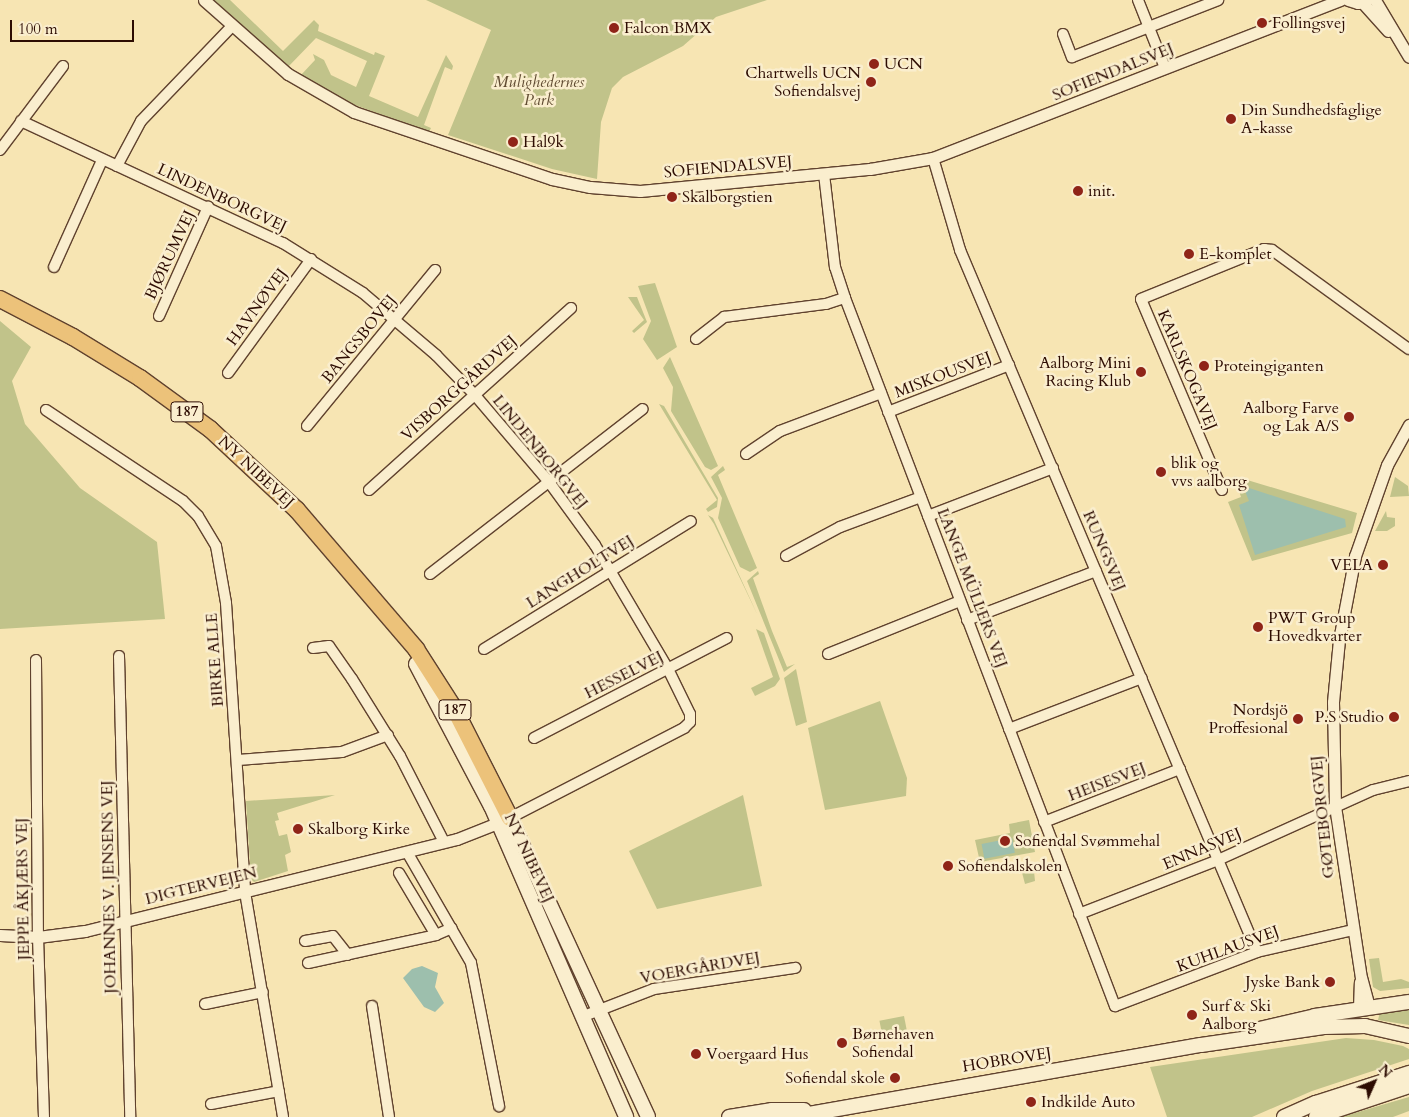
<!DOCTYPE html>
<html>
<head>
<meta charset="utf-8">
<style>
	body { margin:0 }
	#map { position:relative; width:1409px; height:1117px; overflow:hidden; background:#f7e5b3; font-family:Cardo,serif }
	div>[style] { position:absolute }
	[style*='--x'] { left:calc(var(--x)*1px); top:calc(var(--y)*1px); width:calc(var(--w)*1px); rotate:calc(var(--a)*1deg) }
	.green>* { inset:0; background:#c1c38a; transform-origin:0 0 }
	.water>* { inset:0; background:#9dbfad; transform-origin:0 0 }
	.roads { filter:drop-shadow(1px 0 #60422e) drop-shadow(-1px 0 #60422e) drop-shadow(0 1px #60422e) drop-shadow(0 -1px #60422e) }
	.minor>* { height:10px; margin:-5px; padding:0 5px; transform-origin:5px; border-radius:5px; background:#faeece }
	.tertiary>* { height:11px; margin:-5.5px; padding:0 5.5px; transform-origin:5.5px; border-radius:5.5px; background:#faeece }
	.secondary>* { height:14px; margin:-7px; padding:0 7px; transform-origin:7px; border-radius:7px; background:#faeece }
	.trunk>* { height:16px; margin:-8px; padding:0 8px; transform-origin:8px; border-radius:8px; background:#ecc27a }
	.dots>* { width:14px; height:14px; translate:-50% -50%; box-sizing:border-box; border:2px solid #faeece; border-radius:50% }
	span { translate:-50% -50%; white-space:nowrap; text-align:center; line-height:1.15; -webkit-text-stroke:5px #faeece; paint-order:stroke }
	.shield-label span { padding:1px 4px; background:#faeece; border:1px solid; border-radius:4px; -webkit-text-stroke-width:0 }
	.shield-label { font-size:15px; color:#2d0c02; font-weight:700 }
	.poi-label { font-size:16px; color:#2d0c02 }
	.left { translate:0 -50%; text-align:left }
	.right { translate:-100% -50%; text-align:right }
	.street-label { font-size:16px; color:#2d0c02 }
	.park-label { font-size:16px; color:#614c32; font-style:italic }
	.north { position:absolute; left:1349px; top:1057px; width:50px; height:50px; -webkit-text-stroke:4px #faeece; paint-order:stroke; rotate:46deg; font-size:14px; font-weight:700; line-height:20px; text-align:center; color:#2d0c02 }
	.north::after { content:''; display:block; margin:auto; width:18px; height:22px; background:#2d0c02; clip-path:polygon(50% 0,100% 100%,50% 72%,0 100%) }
	.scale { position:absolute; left:10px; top:20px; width:124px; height:22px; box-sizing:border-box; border:2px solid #2d0c02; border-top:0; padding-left:6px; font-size:15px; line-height:18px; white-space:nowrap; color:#2d0c02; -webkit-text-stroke:4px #faeece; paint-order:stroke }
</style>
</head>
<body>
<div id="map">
	<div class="green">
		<div style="clip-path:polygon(214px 0,230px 0,283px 51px,314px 20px,319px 25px,318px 31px,374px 55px,375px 52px,385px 56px,369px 96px,418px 117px,446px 55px,453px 66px,452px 70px,445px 67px,424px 125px,431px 128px,429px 132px,352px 104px,301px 75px,315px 60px,313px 54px,324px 60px,331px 75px,356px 87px,367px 61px,316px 38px,288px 67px)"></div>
		<div style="clip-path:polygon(426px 0,767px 0,716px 17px,683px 46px,623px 77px,612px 88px,601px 122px,597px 179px,552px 169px,448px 135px,491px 30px)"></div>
		<div style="clip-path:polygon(655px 283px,677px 347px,657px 360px,643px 339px,651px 321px,638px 286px)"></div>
		<div style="clip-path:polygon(628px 297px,637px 297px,647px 322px,634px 333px,632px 331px,644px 320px)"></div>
		<div style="clip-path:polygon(0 321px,31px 347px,12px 381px,25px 424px,80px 488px,157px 542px,165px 619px,0 629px)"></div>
		<div style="clip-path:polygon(670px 357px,718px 466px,711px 470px,705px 467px,671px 411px,673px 387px,663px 368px)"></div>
		<div style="clip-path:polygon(659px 404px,664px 406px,718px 498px,717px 507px,708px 512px,706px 509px,717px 500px)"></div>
		<div style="clip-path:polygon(723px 466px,725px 470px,718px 475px,757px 568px,750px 572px,740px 567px,718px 518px,722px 498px,711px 477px)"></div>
		<div style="clip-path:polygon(1234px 476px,1357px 513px,1352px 533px,1252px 561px,1228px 502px,1241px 497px)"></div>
		<div style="clip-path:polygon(1395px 477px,1408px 486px,1409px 496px,1390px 497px)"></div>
		<div style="clip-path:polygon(1386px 511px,1387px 517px,1395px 518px,1395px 526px,1387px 531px,1375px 531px)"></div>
		<div style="clip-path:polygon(708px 515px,713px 518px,758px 616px,714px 524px)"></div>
		<div style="clip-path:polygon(758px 571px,759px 574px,753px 578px,772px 631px,787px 667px,795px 664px,784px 672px,747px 581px)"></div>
		<div style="clip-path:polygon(756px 629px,764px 633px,780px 679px,775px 686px,755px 696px,751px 688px,773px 677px)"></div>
		<div style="clip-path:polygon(796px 669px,807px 722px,796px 726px,784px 678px)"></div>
		<div style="clip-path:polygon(880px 701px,907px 778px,906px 796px,825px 810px,808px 728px)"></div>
		<div style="clip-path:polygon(335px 795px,277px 813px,279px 820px,275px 821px,279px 836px,287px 834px,291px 852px,285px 855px,288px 871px,254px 882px,251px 879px,246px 801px)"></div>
		<div style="clip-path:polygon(743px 795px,762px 886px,657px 909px,629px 851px)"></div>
		<div style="clip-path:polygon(1029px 820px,1035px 852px,980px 862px,975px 840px,1010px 833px,1009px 824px)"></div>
		<div style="clip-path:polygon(1033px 862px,1035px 881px,1025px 884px,1020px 865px)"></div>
		<div style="clip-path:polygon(1379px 958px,1383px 982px,1401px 979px,1409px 982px,1409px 988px,1380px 991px,1373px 987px,1369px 959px)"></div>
		<div style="clip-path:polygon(1409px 1009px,1409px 1025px,1378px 1020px,1380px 1012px)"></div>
		<div style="left:904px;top:1016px;width:16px;height:25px;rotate:79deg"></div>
		<div style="clip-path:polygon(1346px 1038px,1374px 1040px,1403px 1046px,1409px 1049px,1409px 1059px,1312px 1091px,1252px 1117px,1167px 1117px,1150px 1067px)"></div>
		<div style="clip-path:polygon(1409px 1097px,1409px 1111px,1393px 1117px,1341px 1117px)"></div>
	</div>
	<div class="water">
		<div style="clip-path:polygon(1243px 486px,1345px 519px,1346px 527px,1255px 555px,1239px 505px,1249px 501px)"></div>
		<div style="left:1012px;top:838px;width:15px;height:31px;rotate:79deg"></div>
		<div style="clip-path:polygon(422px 966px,438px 973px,435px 987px,444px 1003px,435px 1012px,424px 1007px,403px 978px,412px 969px)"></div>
	</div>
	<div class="roads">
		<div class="minor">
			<div style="--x:1138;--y:0;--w:73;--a:68.3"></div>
			<div style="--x:1063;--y:34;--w:25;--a:69"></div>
			<div style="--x:1072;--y:57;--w:157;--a:-21.3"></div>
			<div style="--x:21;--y:121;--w:289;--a:25"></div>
			<div style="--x:283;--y:243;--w:94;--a:32"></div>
			<div style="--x:363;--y:293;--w:96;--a:40.3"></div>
			<div style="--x:436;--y:355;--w:54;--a:45.7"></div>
			<div style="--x:474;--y:394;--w:116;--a:49.6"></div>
			<div style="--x:549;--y:482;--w:78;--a:53.9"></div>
			<div style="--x:595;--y:545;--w:144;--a:59.5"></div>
			<div style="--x:668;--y:669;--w:50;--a:63.9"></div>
			<div style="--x:690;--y:714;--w:8;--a:90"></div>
			<div style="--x:690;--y:722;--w:8;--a:135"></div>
			<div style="--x:684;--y:728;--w:196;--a:152.7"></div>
			<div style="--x:0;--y:150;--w:105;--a:-53.1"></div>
			<div style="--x:933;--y:158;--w:96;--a:73.6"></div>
			<div style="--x:960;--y:250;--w:762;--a:67.07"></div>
			<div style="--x:117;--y:166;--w:51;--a:-61.9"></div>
			<div style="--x:141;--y:121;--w:132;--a:-46.2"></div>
			<div style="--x:824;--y:174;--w:94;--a:83.3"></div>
			<div style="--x:835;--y:267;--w:33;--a:72"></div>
			<div style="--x:845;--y:298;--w:758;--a:69.13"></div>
			<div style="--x:1115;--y:1006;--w:152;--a:-20.8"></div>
			<div style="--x:1257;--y:952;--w:98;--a:-12.9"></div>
			<div style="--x:54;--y:267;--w:117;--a:-65.8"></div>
			<div style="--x:159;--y:316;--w:120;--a:-65.8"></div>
			<div style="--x:696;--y:339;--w:36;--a:-38"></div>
			<div style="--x:724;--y:317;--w:103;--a:-7.3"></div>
			<div style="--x:826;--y:304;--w:20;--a:-18"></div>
			<div style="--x:228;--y:373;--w:141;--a:-53.9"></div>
			<div style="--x:46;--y:410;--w:164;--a:33.6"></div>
			<div style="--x:183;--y:501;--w:21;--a:45"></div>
			<div style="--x:198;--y:516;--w:35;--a:59"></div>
			<div style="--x:216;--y:546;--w:58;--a:80"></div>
			<div style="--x:226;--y:603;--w:290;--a:86.2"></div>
			<div style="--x:245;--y:892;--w:228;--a:80.4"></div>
			<div style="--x:888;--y:412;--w:130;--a:-21.2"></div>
			<div style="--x:307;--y:426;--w:202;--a:-50.6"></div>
			<div style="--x:746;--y:454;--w:41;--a:-34.1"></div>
			<div style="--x:780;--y:431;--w:108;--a:-20.6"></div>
			<div style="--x:369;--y:490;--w:272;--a:-42"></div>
			<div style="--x:1222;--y:490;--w:207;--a:-113"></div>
			<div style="--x:1141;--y:299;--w:133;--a:-22.1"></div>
			<div style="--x:1264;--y:249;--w:8;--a:7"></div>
			<div style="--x:1272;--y:250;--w:169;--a:35.9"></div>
			<div style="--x:928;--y:516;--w:134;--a:-21"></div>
			<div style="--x:786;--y:556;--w:61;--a:-28.2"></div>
			<div style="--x:840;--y:527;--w:86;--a:-20.3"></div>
			<div style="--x:430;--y:574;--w:269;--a:-37.8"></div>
			<div style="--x:967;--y:620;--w:138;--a:-20.8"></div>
			<div style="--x:313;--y:648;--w:16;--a:-7"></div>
			<div style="--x:329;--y:646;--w:40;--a:55.1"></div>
			<div style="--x:352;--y:679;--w:91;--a:58.1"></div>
			<div style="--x:400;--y:756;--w:97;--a:62.9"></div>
			<div style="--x:484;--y:649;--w:243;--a:-31.7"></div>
			<div style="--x:828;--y:654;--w:142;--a:-21.9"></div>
			<div style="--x:119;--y:656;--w:461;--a:88.6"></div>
			<div style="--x:36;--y:660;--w:277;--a:89.6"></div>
			<div style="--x:38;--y:937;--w:180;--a:88.1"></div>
			<div style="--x:1009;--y:729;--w:142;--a:-21"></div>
			<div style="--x:534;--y:738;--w:217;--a:-27.4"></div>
			<div style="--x:238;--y:760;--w:104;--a:-4.4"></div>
			<div style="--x:342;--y:752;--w:49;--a:-20.3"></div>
			<div style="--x:1044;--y:822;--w:146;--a:-21.3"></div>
			<div style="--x:407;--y:852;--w:128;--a:60"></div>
			<div style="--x:471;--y:963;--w:146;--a:78.9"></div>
			<div style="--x:399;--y:873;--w:72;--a:59.2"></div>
			<div style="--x:1079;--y:914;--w:149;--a:-21.2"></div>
			<div style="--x:1218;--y:860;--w:170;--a:-24.3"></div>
			<div style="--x:1373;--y:790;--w:37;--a:-14"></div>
			<div style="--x:305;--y:941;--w:28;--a:-10"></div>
			<div style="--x:333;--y:936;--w:24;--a:52"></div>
			<div style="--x:308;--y:963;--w:131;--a:-12.3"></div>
			<div style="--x:436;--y:935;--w:17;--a:-24"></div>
			<div style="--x:205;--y:1004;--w:59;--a:-11.7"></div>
			<div style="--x:372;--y:1006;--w:112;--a:81.3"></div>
			<div style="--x:584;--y:1016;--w:75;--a:-21.1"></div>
			<div style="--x:654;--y:989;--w:143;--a:-8.5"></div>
			<div style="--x:211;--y:1104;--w:69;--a:-10.8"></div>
		</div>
		<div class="tertiary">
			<div style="--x:204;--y:0;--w:112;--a:41.4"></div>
			<div style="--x:288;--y:74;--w:76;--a:29.9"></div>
			<div style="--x:354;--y:112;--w:209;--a:18.7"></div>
			<div style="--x:552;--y:179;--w:39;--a:12"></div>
			<div style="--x:590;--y:187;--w:50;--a:4.6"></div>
			<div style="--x:640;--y:191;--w:231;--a:-5.5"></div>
			<div style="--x:870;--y:169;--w:64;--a:-9.9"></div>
			<div style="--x:933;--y:158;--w:437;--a:-21.2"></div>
			<div style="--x:1348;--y:0;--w:10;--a:17"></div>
			<div style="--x:1358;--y:3;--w:9;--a:-18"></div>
			<div style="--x:1375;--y:0;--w:66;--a:59.2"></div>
			<div style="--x:1362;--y:2;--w:39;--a:48"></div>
			<div style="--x:0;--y:935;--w:38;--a:3"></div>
			<div style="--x:38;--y:937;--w:47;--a:-7.3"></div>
			<div style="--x:85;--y:931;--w:383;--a:-13.9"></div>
			<div style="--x:457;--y:839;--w:52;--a:-21.6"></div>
			<div style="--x:1369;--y:1007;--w:30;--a:-105"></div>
			<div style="--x:1361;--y:978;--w:174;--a:-98.6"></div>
			<div style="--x:1335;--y:806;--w:104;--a:-91.1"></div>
			<div style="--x:1333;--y:702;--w:62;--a:-84.5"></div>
			<div style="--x:1339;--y:640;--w:86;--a:-79.2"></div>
			<div style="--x:1355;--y:556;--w:96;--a:-70.6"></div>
			<div style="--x:1387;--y:465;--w:46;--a:-61.2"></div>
			<div style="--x:1359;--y:1008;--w:26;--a:-88"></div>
		</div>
		<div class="secondary">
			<div style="--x:416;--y:664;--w:161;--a:62.2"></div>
			<div style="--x:491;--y:806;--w:339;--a:66.5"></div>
			<div style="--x:510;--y:818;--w:329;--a:65.2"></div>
			<div style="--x:1255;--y:1030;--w:62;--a:-13.1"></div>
			<div style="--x:1315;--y:1016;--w:95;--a:-8.5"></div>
			<div style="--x:729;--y:1117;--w:44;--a:-9.2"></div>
			<div style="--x:772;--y:1110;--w:32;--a:0"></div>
			<div style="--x:792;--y:1117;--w:415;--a:-10"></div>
			<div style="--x:1201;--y:1045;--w:124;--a:-8.3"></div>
			<div style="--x:1324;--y:1027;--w:41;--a:-1.4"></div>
			<div style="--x:1365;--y:1026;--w:45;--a:12.8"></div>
			<div style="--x:1284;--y:1117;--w:35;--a:-24"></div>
			<div style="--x:1316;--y:1103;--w:98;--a:-17.9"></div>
			<div style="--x:1316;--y:1117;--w:98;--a:-18.4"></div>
		</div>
		<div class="trunk">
			<div style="--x:0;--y:299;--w:82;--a:27.5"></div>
			<div style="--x:73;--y:337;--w:79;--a:31.5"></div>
			<div style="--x:140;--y:378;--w:87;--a:36.1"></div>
			<div style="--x:210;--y:429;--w:119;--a:43"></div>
			<div style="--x:297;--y:510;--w:183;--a:49.4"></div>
			<div style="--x:416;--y:649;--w:72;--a:57.4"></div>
			<div style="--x:455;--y:710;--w:121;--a:63"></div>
		</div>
	</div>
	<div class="dots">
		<div style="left:1262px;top:23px;background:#8f2418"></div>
		<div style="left:614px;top:28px;background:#8f2418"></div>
		<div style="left:874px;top:64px;background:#8f2418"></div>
		<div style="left:871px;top:82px;background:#8f2418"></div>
		<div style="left:1231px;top:119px;background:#8f2418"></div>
		<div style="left:513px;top:142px;background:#8f2418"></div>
		<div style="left:1078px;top:191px;background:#8f2418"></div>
		<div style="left:672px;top:197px;background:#8f2418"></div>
		<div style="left:1189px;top:254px;background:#8f2418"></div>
		<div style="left:1204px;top:366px;background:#8f2418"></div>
		<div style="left:1141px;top:372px;background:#8f2418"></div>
		<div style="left:1349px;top:417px;background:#8f2418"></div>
		<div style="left:1161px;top:472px;background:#8f2418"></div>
		<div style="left:1383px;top:565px;background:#8f2418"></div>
		<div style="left:1258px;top:627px;background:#8f2418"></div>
		<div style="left:1394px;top:717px;background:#8f2418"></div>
		<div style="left:1298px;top:719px;background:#8f2418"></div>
		<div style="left:298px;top:829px;background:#8f2418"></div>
		<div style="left:1005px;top:841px;background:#8f2418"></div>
		<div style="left:948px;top:866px;background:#8f2418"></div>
		<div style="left:1330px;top:982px;background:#8f2418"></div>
		<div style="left:1192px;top:1015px;background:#8f2418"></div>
		<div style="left:842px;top:1043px;background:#8f2418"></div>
		<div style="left:696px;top:1054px;background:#8f2418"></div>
		<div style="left:895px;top:1078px;background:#8f2418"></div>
		<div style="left:1031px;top:1102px;background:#8f2418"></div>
	</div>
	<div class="shield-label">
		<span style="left:187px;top:412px">187</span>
		<span style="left:455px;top:710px">187</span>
	</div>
	<div class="poi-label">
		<span class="left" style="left:1272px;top:23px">Follingsvej</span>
		<span class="left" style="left:624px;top:28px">Falcon BMX</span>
		<span class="left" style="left:884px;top:64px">UCN</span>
		<span class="right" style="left:861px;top:82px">Chartwells UCN<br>Sofiendalsvej</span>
		<span class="left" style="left:1241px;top:119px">Din Sundhedsfaglige<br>A-kasse</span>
		<span class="left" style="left:523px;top:142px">Hal9k</span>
		<span class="left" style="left:1088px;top:191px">init.</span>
		<span class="left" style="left:682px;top:197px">Skalborgstien</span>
		<span class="left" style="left:1199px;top:254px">E-komplet</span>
		<span class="right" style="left:1131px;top:372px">Aalborg Mini<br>Racing Klub</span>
		<span class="left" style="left:1214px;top:366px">Proteingiganten</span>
		<span class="right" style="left:1339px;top:417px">Aalborg Farve<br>og Lak A/S</span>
		<span class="left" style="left:1171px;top:472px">blik og<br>vvs aalborg</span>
		<span class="right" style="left:1373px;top:565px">VELA</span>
		<span class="left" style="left:1268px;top:627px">PWT Group<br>Hovedkvarter</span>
		<span class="right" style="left:1288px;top:719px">Nordsjö<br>Proffesional</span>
		<span class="right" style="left:1384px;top:717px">P.S Studio</span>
		<span class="left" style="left:308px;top:829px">Skalborg Kirke</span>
		<span class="left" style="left:1015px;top:841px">Sofiendal Svømmehal</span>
		<span class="left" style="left:958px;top:866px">Sofiendalskolen</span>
		<span class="right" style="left:1320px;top:982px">Jyske Bank</span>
		<span class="left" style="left:1202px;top:1015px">Surf &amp; Ski<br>Aalborg</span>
		<span class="left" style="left:852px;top:1043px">Børnehaven<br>Sofiendal</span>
		<span class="left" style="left:706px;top:1054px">Voergaard Hus</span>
		<span class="right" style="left:885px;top:1078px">Sofiendal skole</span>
		<span class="left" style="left:1041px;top:1102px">Indkilde Auto</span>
	</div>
	<div class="street-label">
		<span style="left:1113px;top:72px;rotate:-22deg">SOFIENDALSVEJ</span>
		<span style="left:728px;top:167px;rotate:-5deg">SOFIENDALSVEJ</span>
		<span style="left:222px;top:198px;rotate:25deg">LINDENBORGVEJ</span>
		<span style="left:170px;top:255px;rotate:-65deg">BJØRUMVEJ</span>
		<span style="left:257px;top:307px;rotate:-54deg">HAVNØVEJ</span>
		<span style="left:359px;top:339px;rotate:-51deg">BANGSBOVEJ</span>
		<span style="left:1187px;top:370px;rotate:67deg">KARLSKOGAVEJ</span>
		<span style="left:943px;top:375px;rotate:-21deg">MISKOUSVEJ</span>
		<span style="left:459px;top:388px;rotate:-42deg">VISBORGGÅRDVEJ</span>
		<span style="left:540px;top:452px;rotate:51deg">LINDENBORGVEJ</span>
		<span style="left:256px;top:472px;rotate:43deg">NY NIBEVEJ</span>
		<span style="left:1104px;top:551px;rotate:67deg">RUNGSVEJ</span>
		<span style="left:580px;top:572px;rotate:-32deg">LANGHOLTVEJ</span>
		<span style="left:972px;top:588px;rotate:69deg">LANGE MÜLLERS VEJ</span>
		<span style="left:215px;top:660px;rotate:-94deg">BIRKE ALLE</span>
		<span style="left:624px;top:675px;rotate:-27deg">HESSELVEJ</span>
		<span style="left:1107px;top:782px;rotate:-21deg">HEISESVEJ</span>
		<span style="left:1323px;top:817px;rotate:-96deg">GØTEBORGVEJ</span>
		<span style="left:1202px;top:849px;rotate:-23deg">ENNASVEJ</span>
		<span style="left:529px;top:858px;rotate:65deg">NY NIBEVEJ</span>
		<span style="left:201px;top:886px;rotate:-14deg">DIGTERVEJEN</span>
		<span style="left:109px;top:887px;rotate:-91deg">JOHANNES V. JENSENS VEJ</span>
		<span style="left:23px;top:889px;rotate:-91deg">JEPPE ÅKJÆRS VEJ</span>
		<span style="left:1228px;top:949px;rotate:-20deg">KUHLAUSVEJ</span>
		<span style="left:700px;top:968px;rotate:-10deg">VOERGÅRDVEJ</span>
		<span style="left:1007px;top:1060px;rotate:-9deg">HOBROVEJ</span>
	</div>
	<div class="park-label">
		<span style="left:539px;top:91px">Mulighedernes<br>Park</span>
	</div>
	<div class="north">N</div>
	<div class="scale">100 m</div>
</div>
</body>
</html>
